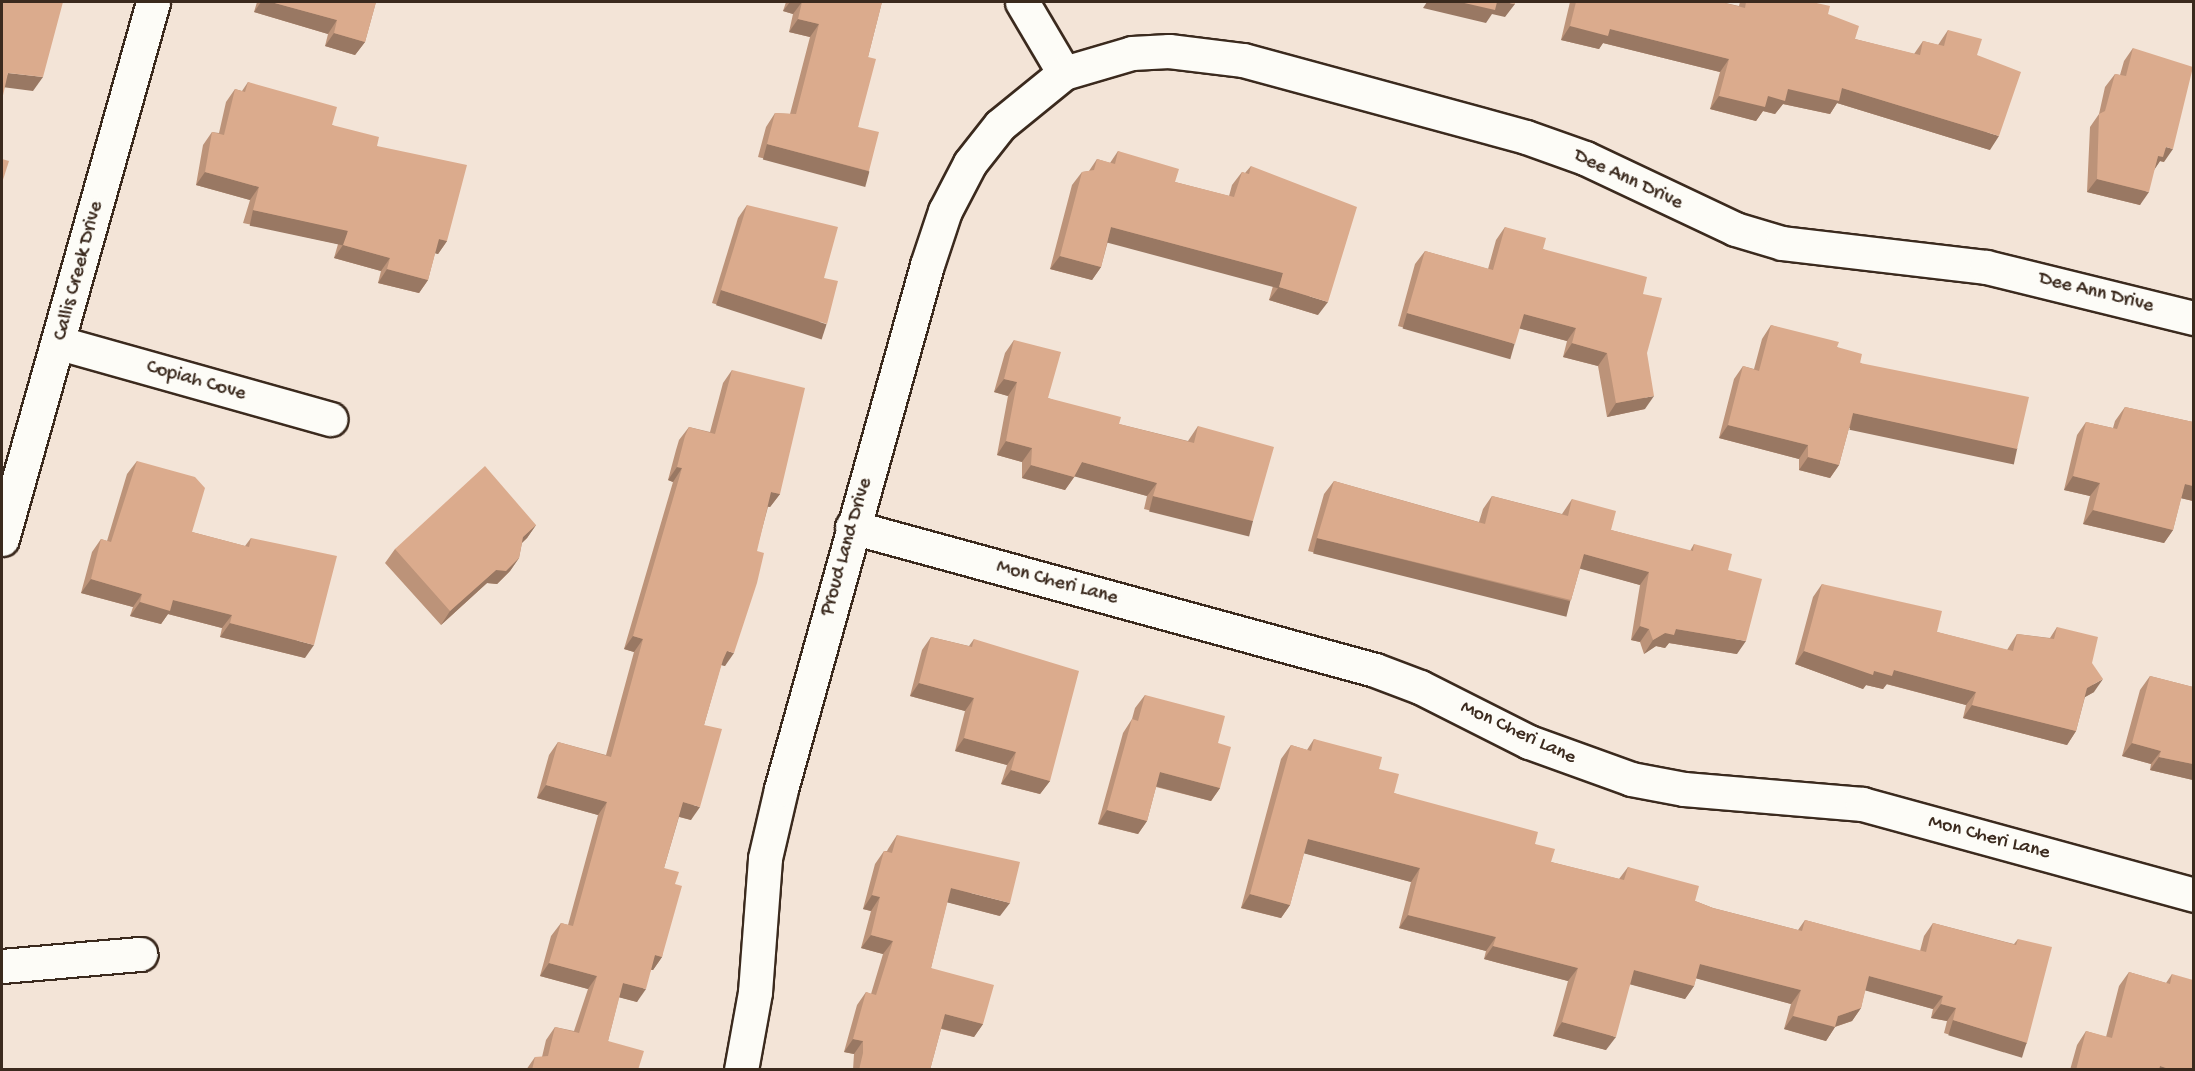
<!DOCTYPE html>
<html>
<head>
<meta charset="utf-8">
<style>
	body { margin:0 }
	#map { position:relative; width:2195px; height:1071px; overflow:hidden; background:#f3e4d7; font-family:"Gochi Hand",sans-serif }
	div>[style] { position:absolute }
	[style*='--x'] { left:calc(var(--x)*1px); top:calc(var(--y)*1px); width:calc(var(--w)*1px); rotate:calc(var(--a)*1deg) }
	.roads { filter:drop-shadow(2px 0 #3b2a1e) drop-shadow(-2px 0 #3b2a1e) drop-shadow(0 2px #3b2a1e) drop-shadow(0 -2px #3b2a1e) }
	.minor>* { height:33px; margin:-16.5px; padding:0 16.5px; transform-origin:16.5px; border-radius:16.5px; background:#fdfcf7 }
	.wall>* { inset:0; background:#bc9379 }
	.shaded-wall>* { inset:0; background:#997863; transform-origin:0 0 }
	.building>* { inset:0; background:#dbab8d }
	span { translate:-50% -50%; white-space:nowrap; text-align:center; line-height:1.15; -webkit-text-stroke:6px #fdfcf7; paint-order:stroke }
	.street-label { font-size:20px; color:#3b2a1e }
	.frame { position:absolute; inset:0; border:3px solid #3b2a1e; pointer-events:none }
</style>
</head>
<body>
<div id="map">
	<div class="roads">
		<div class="minor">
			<div style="--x:1022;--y:2;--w:82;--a:59.4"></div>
			<div style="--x:60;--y:343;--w:281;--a:15.7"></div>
			<div style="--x:852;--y:527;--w:542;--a:15.29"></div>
			<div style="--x:1375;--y:670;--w:48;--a:20.7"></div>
			<div style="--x:1420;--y:687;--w:122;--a:26.8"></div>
			<div style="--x:1529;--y:742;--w:109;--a:19.9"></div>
			<div style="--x:1631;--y:779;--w:54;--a:10.7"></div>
			<div style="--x:1684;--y:789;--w:179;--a:4.8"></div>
			<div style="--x:1862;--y:804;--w:344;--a:15.3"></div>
			<div style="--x:2;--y:539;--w:558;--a:-74.29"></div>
			<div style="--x:2;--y:966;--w:139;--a:-5"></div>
			<div style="--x:741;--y:1070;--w:79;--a:-79.8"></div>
			<div style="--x:755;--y:992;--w:134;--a:-85.7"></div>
			<div style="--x:765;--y:858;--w:71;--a:-76.9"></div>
			<div style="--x:781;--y:789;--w:544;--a:-74.43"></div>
			<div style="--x:927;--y:265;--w:57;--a:-71.6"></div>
			<div style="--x:945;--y:211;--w:54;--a:-62.5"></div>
			<div style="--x:970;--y:163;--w:48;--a:-51.7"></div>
			<div style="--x:1000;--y:125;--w:82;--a:-39.1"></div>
			<div style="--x:1064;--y:73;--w:71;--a:-16.4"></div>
			<div style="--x:1132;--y:53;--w:37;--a:-3"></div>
			<div style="--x:1169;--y:51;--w:75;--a:6.9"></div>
			<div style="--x:1243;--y:60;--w:293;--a:15.2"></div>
			<div style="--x:1526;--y:137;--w:63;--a:19.6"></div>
			<div style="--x:1585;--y:158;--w:166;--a:25.3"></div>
			<div style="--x:1735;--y:229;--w:49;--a:16.6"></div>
			<div style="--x:1782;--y:243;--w:205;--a:6.7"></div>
			<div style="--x:1986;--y:267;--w:214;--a:13.8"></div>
		</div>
	</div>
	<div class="wall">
		<div style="clip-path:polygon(257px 2px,376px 2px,365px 42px,355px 55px,325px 46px,328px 34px,254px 12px)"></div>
		<div style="clip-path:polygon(786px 2px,882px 2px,868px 57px,858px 127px,869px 171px,860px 184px,758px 157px,766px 127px,775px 113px,790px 114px,810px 37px,789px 32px,793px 14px,783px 11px)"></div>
		<div style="clip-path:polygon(1570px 2px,1721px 2px,1739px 6px,1740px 2px,1812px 2px,1855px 39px,1914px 54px,1923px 41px,1938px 45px,1948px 30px,1977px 55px,1990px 150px,1837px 103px,1830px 114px,1783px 104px,1775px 114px,1763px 111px,1756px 121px,1710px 109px,1720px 72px,1603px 43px,1599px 49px,1561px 40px)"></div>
		<div style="clip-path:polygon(2133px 48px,2164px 162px,2160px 161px,2154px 170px,2140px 205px,2087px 192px,2090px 127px,2099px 114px,2105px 87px,2115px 74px,2120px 75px,2124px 61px)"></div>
		<div style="clip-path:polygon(248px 82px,332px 125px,377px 146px,447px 241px,438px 254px,435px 253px,428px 280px,419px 293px,378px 283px,381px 271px,334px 258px,338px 244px,243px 223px,250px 200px,196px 185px,203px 145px,212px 132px,219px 133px,226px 102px,235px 89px,242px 91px)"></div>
		<div style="clip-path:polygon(1118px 151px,1175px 182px,1229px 196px,1232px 185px,1242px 172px,1245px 173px,1251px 166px,1318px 315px,1269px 300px,1273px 286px,1108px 241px,1101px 267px,1092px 280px,1050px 269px,1072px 185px,1082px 172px,1089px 171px,1097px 159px,1110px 163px)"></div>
		<div style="clip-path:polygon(747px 205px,824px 278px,818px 337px,712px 303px,738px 218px)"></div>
		<div style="clip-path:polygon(1505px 227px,1543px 249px,1643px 294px,1647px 353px,1645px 409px,1607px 417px,1598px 366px,1563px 357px,1567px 341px,1519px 328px,1506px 357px,1398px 326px,1415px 264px,1425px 251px,1488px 269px,1496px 240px)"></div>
		<div style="clip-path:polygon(1771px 325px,1837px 347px,2008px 462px,1849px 428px,1839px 465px,1830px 478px,1799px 470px,1799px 459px,1719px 438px,1734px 379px,1743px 366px,1754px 369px,1762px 339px)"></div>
		<div style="clip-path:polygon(1014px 340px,1048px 398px,1119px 424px,1188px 441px,1198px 426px,1253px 521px,1244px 534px,1144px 509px,1147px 496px,1075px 476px,1065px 490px,1022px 478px,1022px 462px,997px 455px,1008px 396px,994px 392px,1005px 353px)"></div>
		<div style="clip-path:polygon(732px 370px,780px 494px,770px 507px,768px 507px,725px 666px,721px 665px,704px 725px,691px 820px,679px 817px,664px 868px,675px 884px,662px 957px,653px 970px,651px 970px,637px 1002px,619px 997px,608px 1041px,638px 1070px,526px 1070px,535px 1057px,542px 1057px,546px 1040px,555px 1027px,574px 1031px,588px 989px,540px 976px,551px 936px,561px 923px,568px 925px,598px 815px,537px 798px,549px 755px,558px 742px,606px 755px,634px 652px,624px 649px,673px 482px,668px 480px,676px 450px,679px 440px,689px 427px,710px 432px,723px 383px)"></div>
		<div style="clip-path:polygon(2125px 407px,2193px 422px,2193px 501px,2181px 498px,2173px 530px,2164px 543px,2083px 524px,2090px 496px,2064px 490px,2077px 435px,2086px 422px,2113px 428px,2115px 421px)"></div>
		<div style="clip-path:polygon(137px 461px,192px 532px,245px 546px,251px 538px,305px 658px,220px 637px,222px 628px,168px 614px,161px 624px,130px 616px,133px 607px,81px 593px,92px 552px,101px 539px,107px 541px,127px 474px)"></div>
		<div style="clip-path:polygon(1334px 481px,1479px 522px,1483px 509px,1492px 496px,1562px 514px,1572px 499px,1611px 530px,1690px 551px,1694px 544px,1728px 570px,1737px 654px,1669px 643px,1665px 648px,1656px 646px,1644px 654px,1640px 642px,1631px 640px,1640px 585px,1580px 568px,1571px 600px,1562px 613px,1308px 551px,1324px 494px)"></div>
		<div style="clip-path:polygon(536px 525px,527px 538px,522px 543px,519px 558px,510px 571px,497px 584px,487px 583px,441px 625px,385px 563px,395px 549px)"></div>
		<div style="clip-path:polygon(1822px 584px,1937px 632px,2007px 650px,2017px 634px,2050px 638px,2057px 627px,2092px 663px,2094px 692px,2085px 697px,2076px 731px,2067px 745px,1963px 718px,1966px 705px,1886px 684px,1883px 689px,1866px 685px,1863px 689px,1795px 664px,1813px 597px)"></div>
		<div style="clip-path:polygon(931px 637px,969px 646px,974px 639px,1050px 781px,1040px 794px,1001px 784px,1007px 765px,955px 751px,965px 711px,910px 696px,922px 650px)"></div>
		<div style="clip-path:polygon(2150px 676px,2193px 687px,2193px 780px,2150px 770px,2151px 764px,2122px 756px,2140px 690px)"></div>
		<div style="clip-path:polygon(1145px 695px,1218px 743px,1220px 788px,1211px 801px,1156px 787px,1147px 821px,1138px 834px,1098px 824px,1123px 733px,1132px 719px,1135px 708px)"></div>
		<div style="clip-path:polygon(1314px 739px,1379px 769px,1394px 793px,1535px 844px,1551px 862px,1619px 879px,1628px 867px,1695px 901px,1713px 908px,1798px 930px,1805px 920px,1920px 951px,1924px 936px,1933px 923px,2014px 944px,2018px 939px,2027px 1043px,2018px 1056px,1944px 1033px,1947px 1021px,1931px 1018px,1933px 1009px,1865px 990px,1861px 1008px,1852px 1021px,1835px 1027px,1826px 1041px,1784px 1029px,1791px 1004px,1696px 978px,1694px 986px,1685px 999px,1630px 984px,1606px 1050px,1553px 1036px,1568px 981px,1484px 959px,1486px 951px,1399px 928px,1411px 882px,1304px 853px,1290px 905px,1281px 918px,1241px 908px,1281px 759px,1291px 745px,1307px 750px)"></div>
		<div style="clip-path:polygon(897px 835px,1000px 916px,947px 902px,931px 968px,983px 1024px,974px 1037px,941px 1029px,930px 1070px,853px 1070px,854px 1054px,844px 1052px,857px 1005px,866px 992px,871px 994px,883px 954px,861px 948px,871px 911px,863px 909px,875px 864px,884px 851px,887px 851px,888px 849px)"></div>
		<div style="clip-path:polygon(2129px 972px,2166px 983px,2172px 974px,2193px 1070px,2070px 1070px,2077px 1045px,2086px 1031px,2106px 1037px,2119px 986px)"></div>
	</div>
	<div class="shaded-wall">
		<div style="clip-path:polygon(261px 2px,271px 2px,337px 20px,328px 34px,254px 12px)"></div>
		<div style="clip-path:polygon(790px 2px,802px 2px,793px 14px,783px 11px)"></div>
		<div style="clip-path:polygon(1427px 2px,1504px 2px,1515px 4px,1505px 17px,1492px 14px,1486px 23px,1423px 8px)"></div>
		<div style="clip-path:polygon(798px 19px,819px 24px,810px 37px,789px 32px)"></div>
		<div style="clip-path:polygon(1570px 26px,1610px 29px,1729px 59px,1720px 72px,1603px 43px,1599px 49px,1561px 40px)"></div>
		<div style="clip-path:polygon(334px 33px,365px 42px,355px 55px,325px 46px)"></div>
		<div style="clip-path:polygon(8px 73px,43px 77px,33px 91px,2px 87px)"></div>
		<div style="clip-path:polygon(1842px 88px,1999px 136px,1990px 150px,1837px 103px,1830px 114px,1783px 104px,1775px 114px,1763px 111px,1756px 121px,1710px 109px,1719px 96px,1768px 96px,1788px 89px)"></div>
		<div style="left:767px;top:144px;width:106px;height:16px;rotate:15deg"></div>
		<div style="clip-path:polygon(2166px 147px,2173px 149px,2164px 162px,2160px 161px,2154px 170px,2158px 156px)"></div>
		<div style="clip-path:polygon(205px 172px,259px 187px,250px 200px,196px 185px)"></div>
		<div style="clip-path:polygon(2097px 179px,2149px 192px,2140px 205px,2087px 192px)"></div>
		<div style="left:253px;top:210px;width:97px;height:16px;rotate:12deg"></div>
		<div style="left:1111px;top:227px;width:178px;height:16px;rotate:15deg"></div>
		<div style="clip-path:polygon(439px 239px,447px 241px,438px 254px,430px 252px)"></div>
		<div style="clip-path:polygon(343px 245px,390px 258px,381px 271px,334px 258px)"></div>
		<div style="clip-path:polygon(1060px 256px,1101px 267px,1092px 280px,1050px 269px)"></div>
		<div style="clip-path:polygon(387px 269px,428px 280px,419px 293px,378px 283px)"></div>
		<div style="clip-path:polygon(1279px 287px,1328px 302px,1318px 315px,1269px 300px)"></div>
		<div style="left:721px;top:290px;width:111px;height:16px;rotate:18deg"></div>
		<div style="left:1407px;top:313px;width:112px;height:16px;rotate:16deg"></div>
		<div style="clip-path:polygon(1524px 314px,1576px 328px,1567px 341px,1514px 327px)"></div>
		<div style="clip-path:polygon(1572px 343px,1607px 353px,1598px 366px,1563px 357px)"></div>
		<div style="clip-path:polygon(1004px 379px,1017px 382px,1008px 396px,994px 392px)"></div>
		<div style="clip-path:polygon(1654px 396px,1645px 409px,1607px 417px,1616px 403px)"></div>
		<div style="left:1853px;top:413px;width:168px;height:17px;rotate:12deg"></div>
		<div style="clip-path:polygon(1728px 425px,1808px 445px,1799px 459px,1719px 438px)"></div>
		<div style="clip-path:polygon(1006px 441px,1032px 448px,1022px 462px,997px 455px)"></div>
		<div style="clip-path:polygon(1808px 457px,1839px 465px,1830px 478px,1799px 470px)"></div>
		<div style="clip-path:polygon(1082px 462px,1157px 483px,1147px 496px,1073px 476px)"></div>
		<div style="clip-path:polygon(1031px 465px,1074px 477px,1065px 490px,1022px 478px)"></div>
		<div style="clip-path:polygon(677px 467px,682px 468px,673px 482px,668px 480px)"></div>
		<div style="clip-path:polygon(2073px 476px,2100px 483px,2090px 496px,2064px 490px)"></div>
		<div style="clip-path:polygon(2185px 484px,2193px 486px,2193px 501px,2176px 497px)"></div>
		<div style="clip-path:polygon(771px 492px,780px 494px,770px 507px,762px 505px)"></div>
		<div style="left:1153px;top:496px;width:103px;height:16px;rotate:14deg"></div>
		<div style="clip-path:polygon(2093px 510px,2173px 530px,2164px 543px,2083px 524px)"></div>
		<div style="clip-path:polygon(536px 525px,527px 538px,514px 550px,523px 537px)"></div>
		<div style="left:1317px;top:538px;width:261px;height:16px;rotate:14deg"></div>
		<div style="clip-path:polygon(1584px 554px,1649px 572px,1640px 585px,1574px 567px)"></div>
		<div style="clip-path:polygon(519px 558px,510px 571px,497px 584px,487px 583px,441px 625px,450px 611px,496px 570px)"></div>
		<div style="clip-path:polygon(91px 579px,142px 594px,133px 607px,81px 593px)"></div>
		<div style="clip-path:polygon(173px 600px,232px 615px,222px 628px,168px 614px,161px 624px,130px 616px,140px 602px)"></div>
		<div style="clip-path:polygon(230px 623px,314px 645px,305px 658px,220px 637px)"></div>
		<div style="clip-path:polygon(1640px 626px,1649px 629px,1640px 642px,1631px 640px)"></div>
		<div style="clip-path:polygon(1676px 629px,1746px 641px,1737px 654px,1669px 643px,1665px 648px,1656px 646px,1644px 654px,1653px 640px,1665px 633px)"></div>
		<div style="clip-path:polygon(633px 636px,643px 639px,634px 652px,624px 649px)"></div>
		<div style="clip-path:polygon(727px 651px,734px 653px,725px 666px,718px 664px)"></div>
		<div style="clip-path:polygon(1804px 651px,1874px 671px,1894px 670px,1976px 692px,1966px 705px,1887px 684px,1883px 689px,1866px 685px,1863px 689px,1795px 664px)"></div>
		<div style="clip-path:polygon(2103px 679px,2094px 692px,2078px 701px,2087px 688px)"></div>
		<div style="clip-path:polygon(919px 683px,974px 698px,965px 711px,910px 696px)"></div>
		<div style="clip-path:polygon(1972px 705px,2076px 731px,2067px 745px,1963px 718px)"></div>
		<div style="clip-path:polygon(964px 738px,1016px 752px,1007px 765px,955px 751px)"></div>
		<div style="clip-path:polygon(2132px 743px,2161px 751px,2151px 764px,2122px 756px)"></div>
		<div style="clip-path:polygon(2159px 757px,2193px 764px,2193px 780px,2150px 770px)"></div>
		<div style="clip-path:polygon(1011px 770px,1050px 781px,1040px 794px,1001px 784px)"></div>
		<div style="clip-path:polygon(1160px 772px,1220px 788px,1211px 801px,1151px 785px)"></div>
		<div style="clip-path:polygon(546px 785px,607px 802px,598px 815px,537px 798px)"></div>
		<div style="clip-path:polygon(683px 802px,700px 807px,691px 820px,673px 815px)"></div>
		<div style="clip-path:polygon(1107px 810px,1147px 821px,1138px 834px,1098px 824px)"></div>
		<div style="clip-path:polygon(1308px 839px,1420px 868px,1411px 882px,1299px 852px)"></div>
		<div style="clip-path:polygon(951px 888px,1010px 903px,1000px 916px,942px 901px)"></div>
		<div style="clip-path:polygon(1250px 894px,1290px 905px,1281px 918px,1241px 908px)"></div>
		<div style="clip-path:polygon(872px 895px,880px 897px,871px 911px,863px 909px)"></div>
		<div style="clip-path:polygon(1408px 915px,1496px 937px,1486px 951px,1399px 928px)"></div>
		<div style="clip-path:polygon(871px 935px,893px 941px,883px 954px,861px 948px)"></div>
		<div style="clip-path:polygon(1493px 946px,1578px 968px,1568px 981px,1484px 959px)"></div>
		<div style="clip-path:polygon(655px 955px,662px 957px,653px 970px,645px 968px)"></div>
		<div style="clip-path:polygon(549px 963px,597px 976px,588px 989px,540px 976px)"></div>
		<div style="clip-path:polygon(1700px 964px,1801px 990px,1791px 1004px,1691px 977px)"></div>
		<div style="clip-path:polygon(1634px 970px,1694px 986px,1685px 999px,1625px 983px)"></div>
		<div style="clip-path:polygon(1869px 976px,1943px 996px,1933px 1009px,1860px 989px)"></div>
		<div style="clip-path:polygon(623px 983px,646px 989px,637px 1002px,614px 996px)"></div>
		<div style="clip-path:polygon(1941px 1004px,1956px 1008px,1947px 1021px,1931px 1018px)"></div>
		<div style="clip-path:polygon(1861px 1008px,1852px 1021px,1834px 1027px,1835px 1027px,1826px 1041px,1784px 1029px,1793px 1016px,1838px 1016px)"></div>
		<div style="clip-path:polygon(945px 1014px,983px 1024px,974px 1037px,936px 1027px)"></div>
		<div style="left:1953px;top:1020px;width:77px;height:16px;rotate:17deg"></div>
		<div style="clip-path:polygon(1562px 1022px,1616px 1037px,1606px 1050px,1553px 1036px)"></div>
		<div style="clip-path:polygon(853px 1039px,863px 1041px,854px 1054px,844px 1052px)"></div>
		<div style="clip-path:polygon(2160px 1066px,2172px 1070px,2158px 1070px)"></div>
	</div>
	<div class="building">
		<div style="clip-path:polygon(2px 2px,63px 2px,43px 77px,8px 73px,2px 100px)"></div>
		<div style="clip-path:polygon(271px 2px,376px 2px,365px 42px,334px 33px,337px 20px)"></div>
		<div style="clip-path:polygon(802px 2px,882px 2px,868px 57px,876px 59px,858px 127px,879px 132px,869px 171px,767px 144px,775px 113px,796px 114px,819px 24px,798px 19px)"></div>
		<div style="clip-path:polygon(1460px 2px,1497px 2px,1495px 10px)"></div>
		<div style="clip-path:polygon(1504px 2px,1515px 2px,1515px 4px)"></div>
		<div style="clip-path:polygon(1576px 2px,1721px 2px,1745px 8px,1746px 2px,1812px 2px,1830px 6px,1828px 14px,1859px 26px,1855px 39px,1920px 55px,1923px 41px,1944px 46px,1948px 30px,1982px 39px,1977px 55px,2021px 72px,1999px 136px,1842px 88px,1839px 101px,1788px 89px,1785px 101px,1768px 96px,1765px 107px,1719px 96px,1729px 59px,1610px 29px,1608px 36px,1570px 26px)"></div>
		<div style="clip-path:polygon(2133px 48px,2193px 67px,2173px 149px,2166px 147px,2163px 157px,2158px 156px,2149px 192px,2097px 179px,2099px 114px,2105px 111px,2115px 74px,2126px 76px)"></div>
		<div style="clip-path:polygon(248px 82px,337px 107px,332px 125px,379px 137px,377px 146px,467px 165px,447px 241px,439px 239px,428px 280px,387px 269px,390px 258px,343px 245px,348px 231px,253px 210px,259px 187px,205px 172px,212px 132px,224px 135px,235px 89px,245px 92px)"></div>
		<div style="clip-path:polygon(1118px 151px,1179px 169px,1175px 182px,1234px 197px,1242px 172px,1249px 174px,1251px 166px,1357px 207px,1328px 302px,1279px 287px,1283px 273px,1111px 227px,1101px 267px,1060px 256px,1082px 172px,1094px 170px,1097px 159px,1115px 164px)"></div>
		<div style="clip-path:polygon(2px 159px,9px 161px,2px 183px)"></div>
		<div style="clip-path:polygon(747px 205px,838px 227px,824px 278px,838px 281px,827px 324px,721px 290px)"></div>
		<div style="clip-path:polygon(1505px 227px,1546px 238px,1543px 249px,1647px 277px,1643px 294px,1662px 298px,1647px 353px,1654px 396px,1616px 403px,1607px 353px,1572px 343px,1576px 328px,1524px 314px,1515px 344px,1407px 313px,1425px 251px,1493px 270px)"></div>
		<div style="clip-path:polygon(1771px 325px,1839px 342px,1837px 347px,1862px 354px,1860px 363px,2029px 397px,2017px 449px,1853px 413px,1839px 465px,1808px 457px,1808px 445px,1728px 425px,1743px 366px,1759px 371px)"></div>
		<div style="clip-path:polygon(1014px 340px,1061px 352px,1048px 398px,1121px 417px,1119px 424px,1194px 443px,1198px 426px,1274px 447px,1253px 521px,1153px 496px,1157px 483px,1082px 462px,1074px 477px,1031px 465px,1032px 448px,1006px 441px,1017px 382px,1004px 379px)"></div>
		<div style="clip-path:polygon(732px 370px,805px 388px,780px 494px,771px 492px,757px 551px,764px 553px,757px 583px,734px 653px,727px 651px,723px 660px,704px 725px,722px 729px,700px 807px,683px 802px,664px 868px,679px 872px,675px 884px,682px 886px,662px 957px,655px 955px,646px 989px,623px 983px,608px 1041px,644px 1051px,638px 1070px,532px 1070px,535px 1057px,548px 1056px,555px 1027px,579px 1033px,597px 976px,549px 963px,561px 923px,573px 926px,607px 802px,546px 785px,558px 742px,611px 757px,643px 639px,633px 636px,682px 468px,677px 467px,685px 436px,689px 427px,715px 434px)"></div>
		<div style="clip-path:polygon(2125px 407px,2193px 422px,2193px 486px,2185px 484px,2173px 530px,2093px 510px,2100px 483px,2073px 476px,2086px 422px,2117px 429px)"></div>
		<div style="clip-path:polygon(137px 461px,195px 477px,205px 488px,192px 532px,249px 547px,251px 538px,337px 556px,314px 645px,230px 623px,232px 615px,173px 600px,170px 611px,140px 602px,142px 594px,91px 579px,101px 539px,111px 542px)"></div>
		<div style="clip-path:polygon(485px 466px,536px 525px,523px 537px,519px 558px,506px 571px,496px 570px,450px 611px,395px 549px)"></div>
		<div style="clip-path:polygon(1334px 481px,1485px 524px,1492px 496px,1568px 516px,1572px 499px,1616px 511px,1611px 530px,1693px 551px,1694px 544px,1732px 554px,1728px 570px,1762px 579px,1746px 641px,1676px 629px,1674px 635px,1665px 633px,1653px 640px,1649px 629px,1640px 626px,1649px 572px,1584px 554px,1571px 600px,1317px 538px)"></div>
		<div style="clip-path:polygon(1822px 584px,1942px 611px,1937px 632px,2013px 651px,2017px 634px,2054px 639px,2057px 627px,2098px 637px,2092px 663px,2103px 679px,2087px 688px,2076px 731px,1972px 705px,1976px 692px,1894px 670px,1892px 676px,1874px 671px,1873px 675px,1804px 651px)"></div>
		<div style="clip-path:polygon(931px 637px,972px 647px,974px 639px,1079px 671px,1050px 781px,1011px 770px,1016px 752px,964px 738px,974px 698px,919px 683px)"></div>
		<div style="clip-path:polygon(2150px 676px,2193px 687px,2193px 764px,2159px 757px,2161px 751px,2132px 743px)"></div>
		<div style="clip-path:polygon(1145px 695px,1225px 716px,1218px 743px,1231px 747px,1220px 788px,1160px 772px,1147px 821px,1107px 810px,1132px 719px,1138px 721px)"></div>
		<div style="clip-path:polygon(1314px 739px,1382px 757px,1379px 769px,1399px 774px,1394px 793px,1538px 832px,1535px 844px,1555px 849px,1551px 862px,1624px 880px,1628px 867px,1699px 886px,1695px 901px,1713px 908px,1802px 931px,1805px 920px,1926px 952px,1933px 923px,2016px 945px,2018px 939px,2052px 947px,2027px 1043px,1953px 1020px,1956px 1008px,1941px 1004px,1943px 996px,1869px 976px,1861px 1008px,1838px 1016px,1835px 1027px,1793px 1016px,1801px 990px,1700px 964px,1694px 986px,1634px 970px,1616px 1037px,1562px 1022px,1578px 968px,1493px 946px,1496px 937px,1408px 915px,1420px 868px,1308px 839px,1290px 905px,1250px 894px,1291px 745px,1311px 751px)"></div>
		<div style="clip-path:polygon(897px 835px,1020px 862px,1010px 903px,951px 888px,931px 968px,994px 985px,983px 1024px,945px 1014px,930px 1070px,859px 1070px,863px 1053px,863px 1041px,853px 1039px,866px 992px,876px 995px,893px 941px,871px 935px,880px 897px,872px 895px,884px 851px,892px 853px)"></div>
		<div style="clip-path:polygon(2129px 972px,2170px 984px,2172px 974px,2193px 980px,2193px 1070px,2172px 1070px,2160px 1066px,2159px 1070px,2076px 1070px,2086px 1031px,2112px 1038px)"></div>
	</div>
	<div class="street-label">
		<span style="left:1628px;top:180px;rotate:25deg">Dee Ann Drive</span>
		<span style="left:79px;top:271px;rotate:-75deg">Callis Creek Drive</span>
		<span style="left:2096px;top:293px;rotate:14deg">Dee Ann Drive</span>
		<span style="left:196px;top:381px;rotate:16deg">Copiah Cove</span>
		<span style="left:847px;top:547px;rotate:-74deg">Proud Land Drive</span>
		<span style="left:1057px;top:583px;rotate:15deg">Mon Cheri Lane</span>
		<span style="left:1518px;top:733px;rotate:25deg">Mon Cheri Lane</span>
		<span style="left:1989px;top:838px;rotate:15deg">Mon Cheri Lane</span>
	</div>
	<div class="frame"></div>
</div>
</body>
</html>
